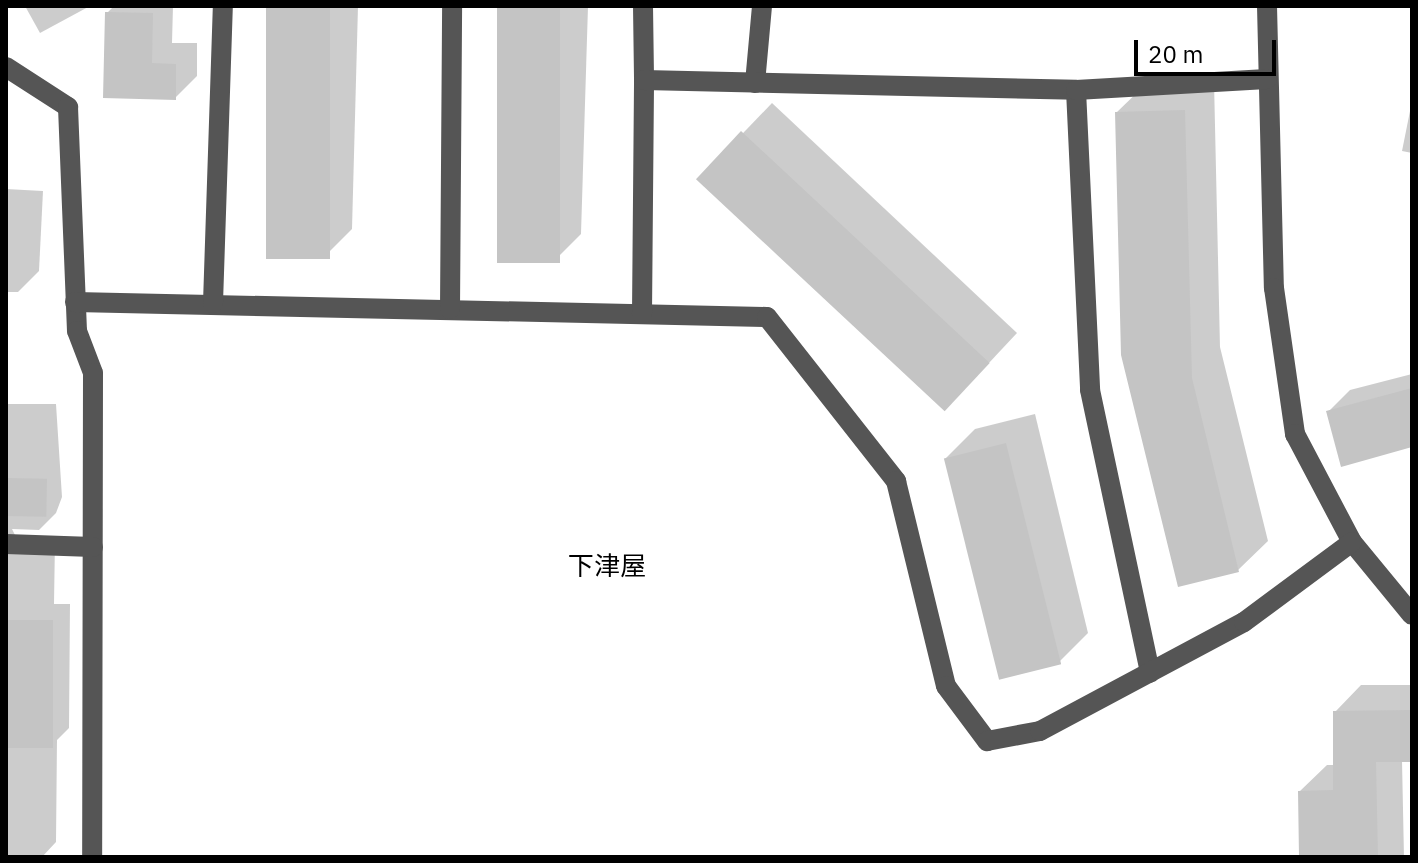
<!DOCTYPE html>
<html>
<head>
<meta charset="utf-8">
<style>
	body { margin:0 }
	#map { position:relative; width:1418px; height:863px; overflow:hidden; background:#fff; font-family:"IBM Plex Sans","Noto Sans JP",sans-serif }
	div>[style] { position:absolute }
	[style*='--x'] { left:calc(var(--x)*1px); top:calc(var(--y)*1px); width:calc(var(--w)*1px); rotate:calc(var(--a)*1deg) }
	.shadow>* { inset:0; background:#0003 }
	.building>* { inset:0; background:#c4c4c4; transform-origin:0 0 }
	.minor>* { height:20px; margin:-10px; padding:0 10px; transform-origin:10px; border-radius:10px; background:#555 }
	span { translate:-50% -50%; white-space:nowrap; text-align:center; line-height:1.15; -webkit-text-stroke:8px #fff; paint-order:stroke }
	.quarter-label { font-size:26px; color:#000 }
	.frame { position:absolute; inset:0; border:8px solid #000; pointer-events:none }
	.scale { position:absolute; left:1134px; top:40px; width:142px; height:36px; box-sizing:border-box; border:4px solid #000; border-top:0; padding-left:10px; font-size:24px; line-height:28px; white-space:nowrap; color:#000; -webkit-text-stroke:6px #fff; paint-order:stroke }
</style>
</head>
<body>
<div id="map">
	<div class="shadow">
		<div style="clip-path:polygon(25px 6px,90px 6px,40px 33px)"></div>
		<div style="clip-path:polygon(114px 6px,173px 6px,172px 43px,197px 43px,197px 76px,175px 98px,107px 13px)"></div>
		<div style="clip-path:polygon(268px 6px,358px 6px,352px 229px,322px 259px)"></div>
		<div style="clip-path:polygon(499px 6px,588px 6px,581px 234px,552px 263px)"></div>
		<div style="clip-path:polygon(1214px 81px,1220px 347px,1268px 541px,1238px 570px,1117px 112px,1147px 83px)"></div>
		<div style="clip-path:polygon(1412px 101px,1412px 153px,1402px 151px)"></div>
		<div style="clip-path:polygon(772px 103px,1017px 333px,973px 380px,699px 179px)"></div>
		<div style="clip-path:polygon(6px 189px,43px 191px,39px 271px,18px 292px,6px 292px)"></div>
		<div style="clip-path:polygon(1412px 374px,1412px 445px,1328px 412px,1350px 390px)"></div>
		<div style="clip-path:polygon(6px 404px,56px 404px,62px 497px,56px 513px,39px 530px,12px 529px,17px 539px,55px 541px,54px 604px,70px 604px,69px 728px,57px 740px,56px 842px,42px 857px,6px 857px)"></div>
		<div style="clip-path:polygon(1035px 414px,1088px 633px,1059px 662px,946px 458px,975px 429px)"></div>
		<div style="clip-path:polygon(1361px 685px,1412px 685px,1412px 759px,1402px 760px,1404px 857px,1301px 857px,1300px 791px,1327px 765px,1335px 765px,1335px 712px)"></div>
	</div>
	<div class="building">
		<div style="left:266px;top:6px;width:64px;height:253px"></div>
		<div style="left:497px;top:6px;width:63px;height:257px"></div>
		<div style="clip-path:polygon(105px 12px,153px 13px,152px 63px,176px 64px,176px 100px,103px 98px)"></div>
		<div style="clip-path:polygon(1185px 110px,1192px 378px,1239px 572px,1178px 587px,1121px 355px,1115px 112px)"></div>
		<div style="left:741px;top:131px;width:340px;height:66px;rotate:43deg"></div>
		<div style="clip-path:polygon(1412px 388px,1412px 447px,1341px 467px,1326px 411px)"></div>
		<div style="left:1006px;top:443px;width:228px;height:64px;rotate:76deg"></div>
		<div style="left:6px;top:478px;width:41px;height:38px;rotate:1deg"></div>
		<div style="left:6px;top:620px;width:47px;height:128px"></div>
		<div style="clip-path:polygon(1412px 710px,1412px 762px,1376px 762px,1378px 857px,1299px 857px,1298px 791px,1333px 790px,1333px 711px)"></div>
	</div>
	<div class="minor">
		<div style="--x:643;--y:6;--w:74;--a:89.2"></div>
		<div style="--x:1267;--y:6;--w:282;--a:88.6"></div>
		<div style="--x:1274;--y:288;--w:148;--a:81.8"></div>
		<div style="--x:1295;--y:434;--w:122;--a:62.2"></div>
		<div style="--x:1352;--y:542;--w:94;--a:50.6"></div>
		<div style="--x:6;--y:67;--w:74;--a:32.8"></div>
		<div style="--x:68;--y:107;--w:224;--a:87.7"></div>
		<div style="--x:77;--y:331;--w:45;--a:69.1"></div>
		<div style="--x:93;--y:373;--w:484;--a:90.1"></div>
		<div style="--x:755;--y:83;--w:77;--a:-84.8"></div>
		<div style="--x:1076;--y:90;--w:300;--a:87.3"></div>
		<div style="--x:1090;--y:390;--w:289;--a:78"></div>
		<div style="--x:75;--y:302;--w:692;--a:1.24"></div>
		<div style="--x:767;--y:317;--w:209;--a:51.8"></div>
		<div style="--x:896;--y:481;--w:211;--a:76.3"></div>
		<div style="--x:946;--y:686;--w:69;--a:53.3"></div>
		<div style="--x:987;--y:741;--w:54;--a:-10.7"></div>
		<div style="--x:1040;--y:731;--w:231;--a:-28.1"></div>
		<div style="--x:1244;--y:622;--w:134;--a:-36.5"></div>
		<div style="--x:213;--y:303;--w:297;--a:-88.1"></div>
		<div style="--x:450;--y:309;--w:303;--a:-89.6"></div>
		<div style="--x:642;--y:314;--w:234;--a:-89.5"></div>
		<div style="--x:644;--y:80;--w:432;--a:1.3"></div>
		<div style="--x:1076;--y:90;--w:191;--a:-3.3"></div>
		<div style="--x:6;--y:544;--w:87;--a:2"></div>
	</div>
	<div class="quarter-label">
		<span style="left:607px;top:566px">下津屋</span>
	</div>
	<div class="frame"></div>
	<div class="scale">20 m</div>
</div>
</body>
</html>
